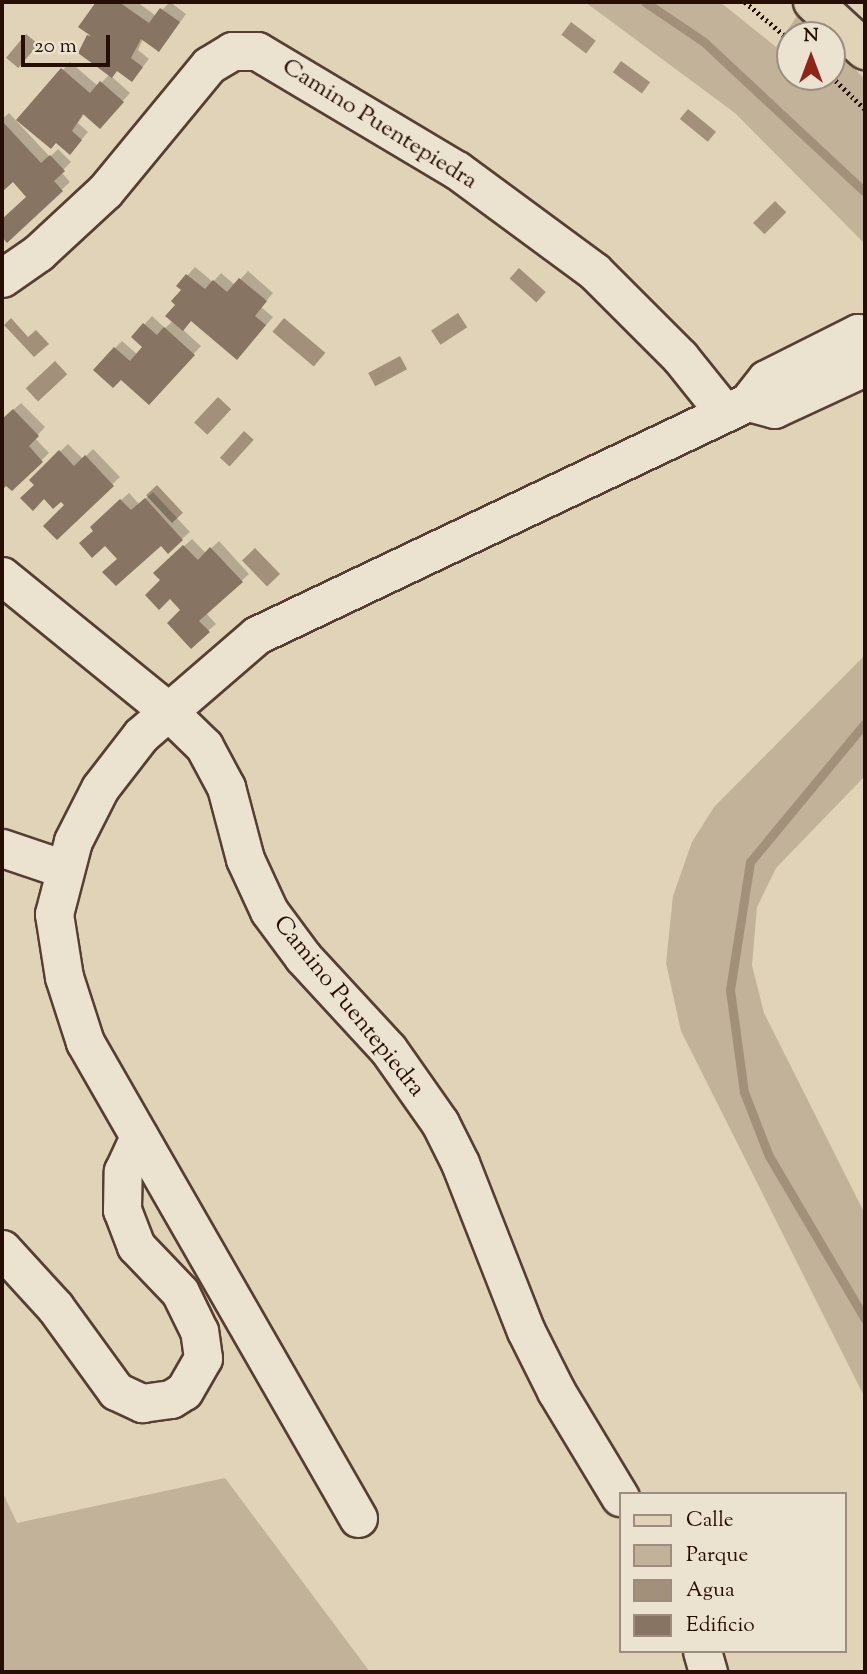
<!DOCTYPE html>
<html>
<head>
<meta charset="utf-8">
<style>
	body { margin:0 }
	#map { position:relative; width:867px; height:1674px; overflow:hidden; background:#e1d3b7; font-family:"Sorts Mill Goudy",serif }
	div>[style] { position:absolute }
	[style*='--x'] { left:calc(var(--x)*1px); top:calc(var(--y)*1px); width:calc(var(--w)*1px); rotate:calc(var(--a)*1deg) }
	.green>* { inset:0; background:#c1b299 }
	.water>* { inset:0; background:#a2907a; transform-origin:0 0 }
	.shadow>* { inset:0; background:#0003 }
	.stream>* { height:9px; margin:-4.5px; padding:0 4.5px; transform-origin:4.5px; border-radius:4.5px; background:#a2907a }
	.building>* { inset:0; background:#887462 }
	.path>* { height:4.5px; margin-top:-2.25px; transform-origin:0; background:repeating-linear-gradient(90deg,#270e05 0 2px,transparent 0 5.5px) }
	.roads { filter:drop-shadow(2px 0 #563f32) drop-shadow(-2px 0 #563f32) drop-shadow(0 2px #563f32) drop-shadow(0 -2px #563f32) }
	.minor>* { height:37px; margin:-18.5px; padding:0 18.5px; transform-origin:18.5px; border-radius:18.5px; background:#ece2d0 }
	.major>* { height:38px; margin:-19px; padding:0 19px; transform-origin:19px; border-radius:19px; background:#e1d3b7 }
	span { translate:-50% -50%; white-space:nowrap; text-align:center; line-height:1.15; -webkit-text-stroke:5px #ece2d0; paint-order:stroke }
	.street-label { font-size:24px; color:#270e05 }
	.frame { position:absolute; inset:0; border:4px solid #270e05; pointer-events:none }
	.legend { position:absolute; left:619px; top:1492px; width:228px; height:161px; box-sizing:border-box; background:#ece2d0; border:2px solid #9d8d7f; margin:0; padding:9px 12px; list-style:none; font-size:21px; color:#270e05 }
	.legend li { display:flex; align-items:center; gap:14px; height:35px }
	.legend b { width:35px; border:2px solid #9d8d7f }
	.north { position:absolute; left:776px; top:21px; width:70px; height:70px; box-sizing:border-box; background:#ece2d0; border:2px solid #9d8d7f; border-radius:50%; rotate:0deg; font-size:19px; font-weight:700; line-height:28px; text-align:center; color:#270e05 }
	.north::after { content:''; display:block; margin:auto; width:24px; height:32px; background:#8f2418; clip-path:polygon(50% 0,100% 100%,50% 72%,0 100%) }
	.scale { position:absolute; left:21px; top:35px; width:89px; height:32px; box-sizing:border-box; border:4px solid #270e05; border-top:0; padding-left:9px; font-size:21px; line-height:24px; white-space:nowrap; color:#270e05; -webkit-text-stroke:5px #ece2d0; paint-order:stroke }
</style>
</head>
<body>
<div id="map">
	<div class="green">
		<div style="clip-path:polygon(585px 2px,720px 2px,776px 47px,797px 16px,818px 35px,790px 35px,790px 69px,784px 66px,790px 77px,798px 77px,816px 91px,800px 77px,832px 77px,832px 48px,865px 79px,865px 244px,735px 113px)"></div>
		<div style="clip-path:polygon(865px 655px,865px 776px,776px 868px,757px 907px,752px 965px,764px 1013px,865px 1214px,865px 1398px,681px 1031px,666px 963px,673px 896px,692px 842px,714px 807px)"></div>
		<div style="clip-path:polygon(225px 1478px,370px 1672px,2px 1672px,2px 1491px,17px 1523px)"></div>
	</div>
	<div class="water">
		<div style="left:571px;top:22px;width:31px;height:16px;rotate:37deg"></div>
		<div style="left:26px;top:34px;width:16px;height:31px;rotate:40deg"></div>
		<div style="left:621px;top:61px;width:36px;height:14px;rotate:36deg"></div>
		<div style="left:688px;top:109px;width:36px;height:13px;rotate:39deg"></div>
		<div style="left:775px;top:201px;width:16px;height:31px;rotate:45deg"></div>
		<div style="left:519px;top:268px;width:36px;height:14px;rotate:42deg"></div>
		<div style="left:458px;top:313px;width:17px;height:32px;rotate:57deg"></div>
		<div style="clip-path:polygon(11px 318px,28px 337px,36px 330px,49px 344px,34px 357px,4px 325px)"></div>
		<div style="left:284px;top:318px;width:54px;height:18px;rotate:40deg"></div>
		<div style="left:400px;top:356px;width:15px;height:36px;rotate:62deg"></div>
		<div style="left:55px;top:361px;width:18px;height:40px;rotate:47deg"></div>
		<div style="left:218px;top:397px;width:18px;height:35px;rotate:43deg"></div>
		<div style="left:244px;top:431px;width:13px;height:36px;rotate:42deg"></div>
		<div style="left:157px;top:485px;width:38px;height:15px;rotate:47deg"></div>
		<div style="left:255px;top:548px;width:36px;height:18px;rotate:46deg"></div>
	</div>
	<div class="shadow">
		<div style="clip-path:polygon(98px 2px,137px 2px,156px 16px,170px 2px,186px 14px,166px 42px,143px 39px,138px 50px,149px 59px,132px 80px,118px 69px,111px 76px,130px 93px,107px 119px,84px 114px,78px 123px,88px 132px,70px 153px,63px 70px,70px 62px,98px 86px,110px 74px,91px 34px,80px 27px)"></div>
		<div style="clip-path:polygon(9px 113px,50px 157px,58px 149px,71px 162px,61px 172px,70px 182px,7px 240px,2px 235px,2px 220px,28px 196px,13px 179px,2px 190px,2px 119px)"></div>
		<div style="clip-path:polygon(195px 267px,213px 282px,221px 273px,235px 285px,248px 271px,273px 293px,261px 307px,273px 317px,245px 350px,192px 320px,182px 329px,201px 346px,156px 395px,115px 348px,122px 341px,138px 355px,145px 347px,133px 337px,152px 316px,165px 328px,173px 321px,183px 290px,178px 286px)"></div>
		<div style="clip-path:polygon(21px 403px,45px 427px,35px 438px,49px 453px,12px 489px,6px 483px,2px 489px,2px 420px)"></div>
		<div style="clip-path:polygon(68px 444px,83px 459px,93px 449px,120px 477px,57px 537px,66px 505px,31px 480px)"></div>
		<div style="clip-path:polygon(153px 492px,190px 532px,168px 551px,161px 544px,119px 559px,95px 530px,100px 519px,129px 493px,139px 504px)"></div>
		<div style="clip-path:polygon(192px 539px,206px 553px,219px 541px,249px 574px,206px 613px,216px 624px,208px 631px,170px 597px,162px 580px,163px 565px)"></div>
	</div>
	<div class="stream">
		<div style="--x:645;--y:2;--w:71;--a:34.1"></div>
		<div style="--x:704;--y:42;--w:220;--a:43"></div>
		<div style="--x:865;--y:723;--w:180;--a:129.6"></div>
		<div style="--x:750;--y:862;--w:130;--a:98.9"></div>
		<div style="--x:730;--y:990;--w:103;--a:82.2"></div>
		<div style="--x:744;--y:1092;--w:69;--a:68.7"></div>
		<div style="--x:769;--y:1156;--w:189;--a:59.5"></div>
	</div>
	<div class="building">
		<div style="clip-path:polygon(96px 2px,119px 2px,149px 23px,160px 8px,180px 22px,159px 52px,141px 39px,131px 58px,143px 67px,132px 82px,117px 71px,112px 78px,78px 53px,87px 35px,91px 36px,78px 27px)"></div>
		<div style="clip-path:polygon(61px 68px,90px 93px,100px 81px,124px 102px,100px 129px,83px 114px,72px 131px,82px 140px,70px 155px,56px 143px,51px 149px,16px 120px)"></div>
		<div style="clip-path:polygon(2px 121px,41px 163px,50px 155px,65px 171px,54px 181px,63px 191px,7px 243px,2px 237px,2px 219px,26px 197px,13px 182px,2px 192px)"></div>
		<div style="clip-path:polygon(186px 274px,205px 289px,213px 280px,227px 292px,239px 278px,267px 301px,255px 316px,266px 325px,237px 360px,191px 321px,183px 331px,165px 316px,175px 305px,171px 301px,181px 290px,176px 286px)"></div>
		<div style="clip-path:polygon(143px 323px,157px 335px,164px 327px,195px 355px,149px 405px,121px 380px,113px 388px,93px 370px,114px 347px,130px 361px,142px 347px,131px 337px)"></div>
		<div style="clip-path:polygon(13px 409px,39px 436px,29px 446px,43px 462px,12px 491px,6px 486px,2px 490px,2px 419px)"></div>
		<div style="clip-path:polygon(59px 450px,74px 466px,85px 455px,114px 486px,57px 540px,43px 526px,64px 505px,61px 502px,53px 509px,44px 499px,33px 511px,20px 498px,34px 485px,29px 480px)"></div>
		<div style="clip-path:polygon(145px 498px,183px 540px,168px 554px,161px 546px,116px 586px,102px 572px,117px 559px,105px 546px,92px 558px,79px 543px,93px 531px,90px 527px,120px 499px,131px 510px)"></div>
		<div style="clip-path:polygon(183px 545px,198px 560px,210px 547px,243px 582px,199px 621px,210px 632px,191px 649px,167px 623px,185px 605px,180px 610px,170px 599px,159px 610px,145px 595px,160px 580px,153px 573px)"></div>
	</div>
	<div class="path">
		<div style="--x:745;--y:2;--w:59;--a:40.2"></div>
		<div style="--x:832;--y:77;--w:46;--a:44.1"></div>
	</div>
	<div class="roads">
		<div class="minor">
			<div style="--x:2;--y:278;--w:44;--a:-34.8"></div>
			<div style="--x:38;--y:253;--w:91;--a:-42.8"></div>
			<div style="--x:105;--y:191;--w:163;--a:-50.5"></div>
			<div style="--x:209;--y:65;--w:27;--a:-31"></div>
			<div style="--x:232;--y:51;--w:25;--a:0"></div>
			<div style="--x:257;--y:51;--w:233;--a:30.8"></div>
			<div style="--x:457;--y:170;--w:170;--a:36.4"></div>
			<div style="--x:594;--y:271;--w:122;--a:45"></div>
			<div style="--x:680;--y:357;--w:70;--a:51.3"></div>
			<div style="--x:748;--y:402;--w:27;--a:15"></div>
			<div style="--x:774;--y:409;--w:100;--a:-24.8"></div>
			<div style="--x:2;--y:576;--w:213;--a:39.1"></div>
			<div style="--x:167;--y:710;--w:52;--a:44.2"></div>
			<div style="--x:204;--y:746;--w:47;--a:61.8"></div>
			<div style="--x:226;--y:787;--w:74;--a:75.2"></div>
			<div style="--x:245;--y:859;--w:57;--a:65.2"></div>
			<div style="--x:269;--y:911;--w:57;--a:53.5"></div>
			<div style="--x:303;--y:957;--w:125;--a:47.3"></div>
			<div style="--x:388;--y:1049;--w:90;--a:54.9"></div>
			<div style="--x:440;--y:1123;--w:45;--a:63.4"></div>
			<div style="--x:460;--y:1163;--w:180;--a:68.6"></div>
			<div style="--x:526;--y:1331;--w:67;--a:63.4"></div>
			<div style="--x:556;--y:1391;--w:124;--a:58.9"></div>
			<div style="--x:2;--y:848;--w:65;--a:18.7"></div>
			<div style="--x:2;--y:1249;--w:79;--a:47.6"></div>
			<div style="--x:55;--y:1307;--w:104;--a:54"></div>
			<div style="--x:116;--y:1391;--w:29;--a:25"></div>
			<div style="--x:142;--y:1403;--w:29;--a:-8"></div>
			<div style="--x:171;--y:1399;--w:15;--a:-32"></div>
			<div style="--x:184;--y:1391;--w:38;--a:-60"></div>
			<div style="--x:203;--y:1358;--w:27;--a:-98"></div>
			<div style="--x:199;--y:1331;--w:43;--a:-116"></div>
			<div style="--x:180;--y:1292;--w:64;--a:-133.7"></div>
			<div style="--x:136;--y:1246;--w:39;--a:-111"></div>
			<div style="--x:122;--y:1210;--w:39;--a:-89"></div>
			<div style="--x:123;--y:1171;--w:38;--a:-65"></div>
			<div style="--x:358;--y:1518;--w:549;--a:-119.84"></div>
			<div style="--x:85;--y:1042;--w:68;--a:-107.9"></div>
			<div style="--x:64;--y:977;--w:64;--a:-99"></div>
			<div style="--x:54;--y:914;--w:75;--a:-75.4"></div>
			<div style="--x:73;--y:841;--w:59;--a:-63"></div>
			<div style="--x:100;--y:788;--w:67;--a:-52.3"></div>
			<div style="--x:141;--y:735;--w:153;--a:-40.8"></div>
			<div style="--x:257;--y:635;--w:543;--a:-25.39"></div>
			<div style="--x:748;--y:402;--w:29;--a:-52"></div>
			<div style="--x:766;--y:379;--w:103;--a:-26.6"></div>
			<div style="--x:858;--y:333;--w:8;--a:23"></div>
			<div style="--x:702;--y:1651;--w:22;--a:74"></div>
		</div>
		<div class="major">
			<div style="--x:813;--y:2;--w:71;--a:42.7"></div>
		</div>
	</div>
	<div class="street-label">
		<span style="left:379px;top:125px;rotate:32deg">Camino Puentepiedra</span>
		<span style="left:348px;top:1007px;rotate:51deg">Camino Puentepiedra</span>
	</div>
	<div class="frame"></div>
	<ul class="legend">
	<li><b style="height:9px;background:#e1d3b7"></b>Calle</li>
	<li><b style="height:19px;background:#c1b299"></b>Parque</li>
	<li><b style="height:19px;background:#a2907a"></b>Agua</li>
	<li><b style="height:19px;background:#887462"></b>Edificio</li>
	</ul>
	<div class="north">N</div>
	<div class="scale">20 m</div>
</div>
</body>
</html>
